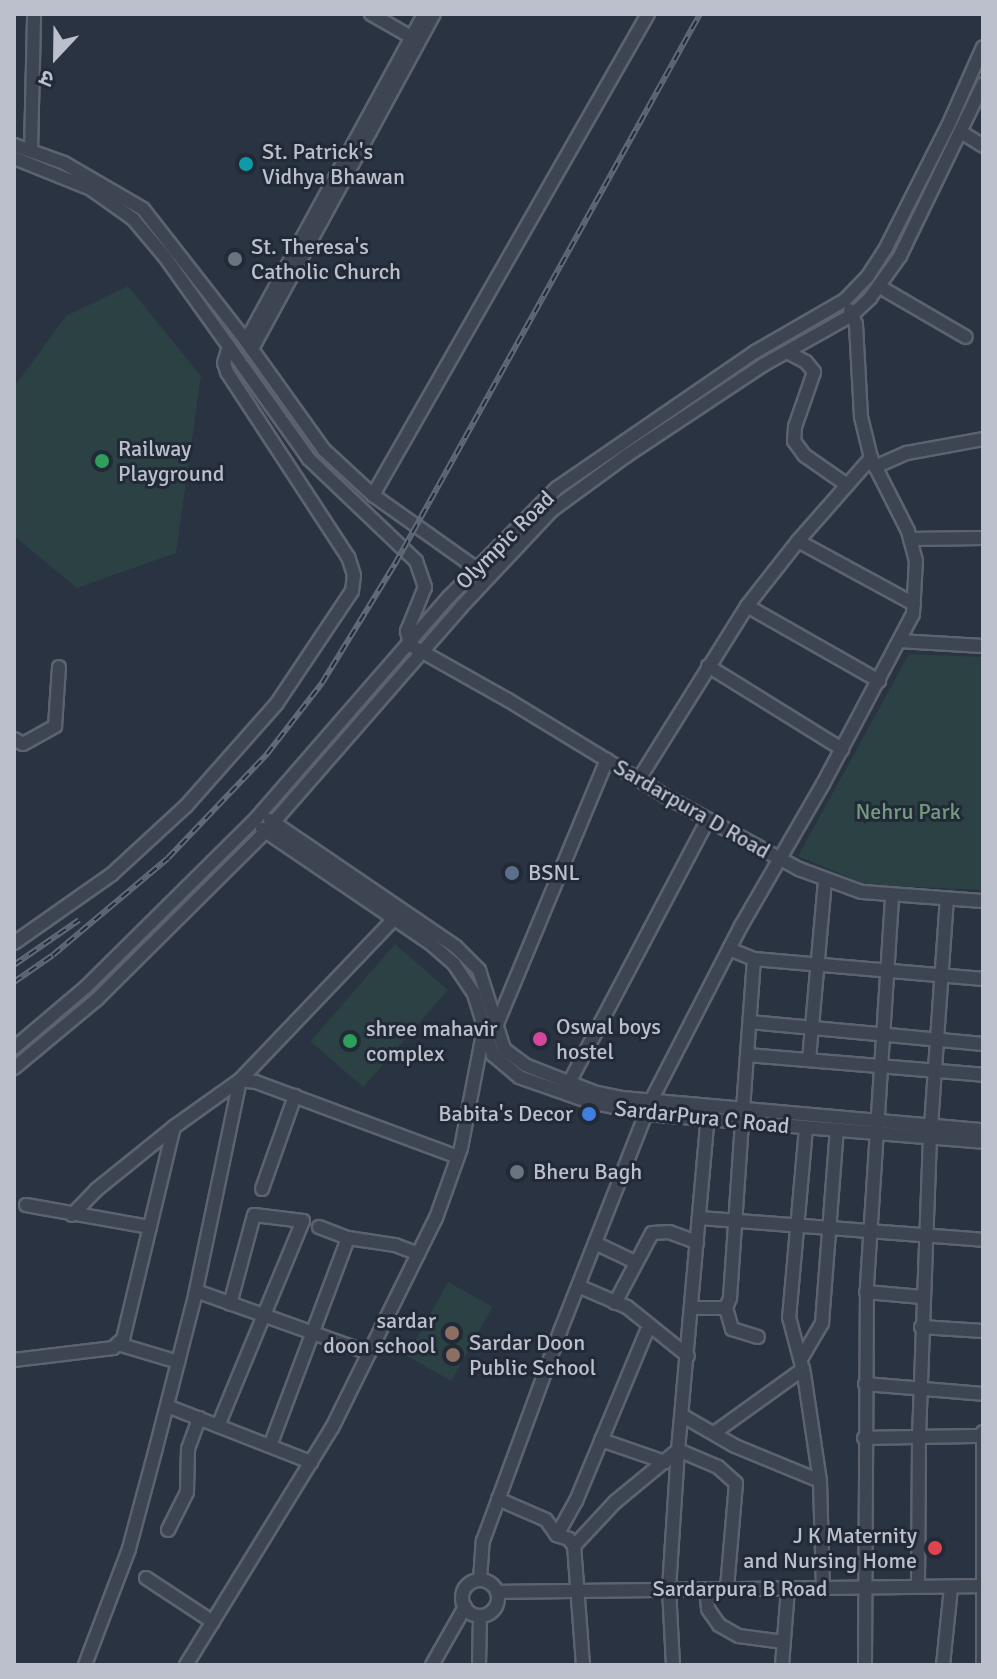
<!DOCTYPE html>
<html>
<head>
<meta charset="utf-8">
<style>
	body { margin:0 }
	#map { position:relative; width:997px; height:1679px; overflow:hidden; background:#293342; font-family:Signika,"Noto Sans Devanagari",sans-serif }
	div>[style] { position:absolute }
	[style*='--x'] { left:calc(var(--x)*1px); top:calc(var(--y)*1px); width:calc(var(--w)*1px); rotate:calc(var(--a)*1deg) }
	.green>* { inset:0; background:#2c4144; transform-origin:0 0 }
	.roads { filter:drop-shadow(2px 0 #5c636f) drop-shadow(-2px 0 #5c636f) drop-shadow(0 2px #5c636f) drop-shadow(0 -2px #5c636f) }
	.minor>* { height:12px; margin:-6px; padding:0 6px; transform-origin:6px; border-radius:6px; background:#3e4552 }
	.minor>.ring { margin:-6px; padding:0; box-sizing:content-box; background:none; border:12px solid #3e4552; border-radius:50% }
	.rail>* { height:6px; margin-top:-3px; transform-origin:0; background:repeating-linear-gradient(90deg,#222a37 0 9px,#606978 0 18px); box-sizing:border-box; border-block:2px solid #606978 }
	.dots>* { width:22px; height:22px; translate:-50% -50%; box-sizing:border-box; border:4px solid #222a37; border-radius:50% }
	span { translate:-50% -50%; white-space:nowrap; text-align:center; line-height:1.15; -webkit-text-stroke:6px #222a37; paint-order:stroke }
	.poi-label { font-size:22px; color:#bbc0cc }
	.left { translate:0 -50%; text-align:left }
	.right { translate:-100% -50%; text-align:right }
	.street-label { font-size:22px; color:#bbc0cc }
	.park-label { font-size:22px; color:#749b7f }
	.frame { position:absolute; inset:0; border:16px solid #bbc0cc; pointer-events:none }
	.north { position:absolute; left:16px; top:16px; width:80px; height:80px; -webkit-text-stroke:6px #222a37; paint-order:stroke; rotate:202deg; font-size:22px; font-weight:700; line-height:32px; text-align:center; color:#bbc0cc }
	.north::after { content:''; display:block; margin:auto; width:28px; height:36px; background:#bbc0cc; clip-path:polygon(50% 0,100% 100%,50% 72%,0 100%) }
</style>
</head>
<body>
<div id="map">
	<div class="green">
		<div style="clip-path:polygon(128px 286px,201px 376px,176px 553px,77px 588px,14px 536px,14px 387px,66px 316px)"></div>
		<div style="clip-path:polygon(909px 654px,983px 657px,983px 890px,867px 885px,798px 856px)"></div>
		<div style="left:395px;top:944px;width:70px;height:129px;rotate:41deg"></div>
		<div style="left:448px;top:1282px;width:51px;height:85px;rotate:29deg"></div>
	</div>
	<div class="roads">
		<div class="minor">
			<div style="--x:371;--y:14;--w:46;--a:29.9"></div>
			<div style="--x:961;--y:132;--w:26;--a:32"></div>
			<div style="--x:14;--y:145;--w:53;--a:19.8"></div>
			<div style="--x:64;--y:163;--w:91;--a:30.2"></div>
			<div style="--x:143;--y:209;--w:167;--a:52"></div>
			<div style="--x:246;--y:341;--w:134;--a:54.4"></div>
			<div style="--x:324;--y:450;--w:67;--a:42.6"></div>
			<div style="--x:373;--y:495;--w:131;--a:35.4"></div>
			<div style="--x:31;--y:151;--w:137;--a:-88.7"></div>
			<div style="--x:14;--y:158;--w:83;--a:21.9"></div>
			<div style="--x:91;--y:189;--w:52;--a:35.5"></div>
			<div style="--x:133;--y:219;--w:50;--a:49.9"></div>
			<div style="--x:165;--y:257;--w:248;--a:54.5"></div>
			<div style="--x:309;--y:459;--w:148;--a:43.6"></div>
			<div style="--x:416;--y:561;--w:28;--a:71"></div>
			<div style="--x:425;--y:587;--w:48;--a:112.2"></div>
			<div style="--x:407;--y:631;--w:14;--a:78"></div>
			<div style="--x:410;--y:645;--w:112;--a:29.3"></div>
			<div style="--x:508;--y:700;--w:184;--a:31.4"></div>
			<div style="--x:665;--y:796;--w:153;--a:28.6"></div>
			<div style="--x:799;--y:869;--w:67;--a:20.1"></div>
			<div style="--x:862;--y:892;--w:121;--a:4.3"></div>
			<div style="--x:880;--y:287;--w:99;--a:30.2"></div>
			<div style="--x:246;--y:341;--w:372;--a:-61.4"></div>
			<div style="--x:252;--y:349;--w:381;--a:-61.5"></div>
			<div style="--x:789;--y:353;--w:19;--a:28"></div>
			<div style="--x:806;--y:362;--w:13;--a:51"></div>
			<div style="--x:814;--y:372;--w:58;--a:109.1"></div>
			<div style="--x:795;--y:427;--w:14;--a:94"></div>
			<div style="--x:794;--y:441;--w:17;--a:54"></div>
			<div style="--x:804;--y:455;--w:52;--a:34.9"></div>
			<div style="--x:875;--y:467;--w:35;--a:-24"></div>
			<div style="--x:907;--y:453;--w:77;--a:-10.4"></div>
			<div style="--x:373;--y:495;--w:554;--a:-60.24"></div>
			<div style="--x:910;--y:539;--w:73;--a:-0.8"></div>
			<div style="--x:798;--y:541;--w:132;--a:28.5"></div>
			<div style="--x:747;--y:606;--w:152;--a:29.6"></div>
			<div style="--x:899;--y:641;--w:84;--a:3.4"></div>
			<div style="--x:708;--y:666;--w:158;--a:31.8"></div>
			<div style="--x:14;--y:739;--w:10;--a:29"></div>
			<div style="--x:23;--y:744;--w:37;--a:-29"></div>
			<div style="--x:55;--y:726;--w:59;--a:-86.1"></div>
			<div style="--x:639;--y:779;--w:204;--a:-58"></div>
			<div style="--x:747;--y:606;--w:83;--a:-51.9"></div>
			<div style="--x:798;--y:541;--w:111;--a:-48.7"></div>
			<div style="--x:270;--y:820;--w:225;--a:34.3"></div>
			<div style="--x:456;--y:947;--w:33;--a:45"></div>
			<div style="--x:479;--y:970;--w:83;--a:72.4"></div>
			<div style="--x:504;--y:1049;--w:26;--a:37"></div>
			<div style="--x:525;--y:1065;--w:77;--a:21.3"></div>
			<div style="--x:597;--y:1093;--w:25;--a:11"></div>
			<div style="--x:622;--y:1098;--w:362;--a:5.1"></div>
			<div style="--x:262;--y:829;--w:203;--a:34.2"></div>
			<div style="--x:430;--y:943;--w:32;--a:41"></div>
			<div style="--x:454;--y:964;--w:36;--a:56"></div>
			<div style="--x:474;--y:994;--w:64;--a:72.7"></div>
			<div style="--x:493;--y:1055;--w:34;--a:40"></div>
			<div style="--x:519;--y:1077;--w:75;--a:19.4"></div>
			<div style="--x:590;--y:1102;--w:57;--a:12.1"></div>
			<div style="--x:646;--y:1114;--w:338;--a:4.7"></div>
			<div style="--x:14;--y:943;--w:120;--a:-35.1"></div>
			<div style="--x:112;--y:874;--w:100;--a:-42.6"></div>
			<div style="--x:186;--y:806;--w:137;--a:-48.5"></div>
			<div style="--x:277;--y:703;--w:135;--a:-56.2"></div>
			<div style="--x:352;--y:591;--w:16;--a:-83"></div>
			<div style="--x:354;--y:575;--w:19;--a:-108"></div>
			<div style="--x:348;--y:557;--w:221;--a:-123.2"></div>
			<div style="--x:227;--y:372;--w:9;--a:-108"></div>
			<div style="--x:224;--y:363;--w:17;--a:-73"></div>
			<div style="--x:729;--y:949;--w:27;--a:22"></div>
			<div style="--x:754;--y:959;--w:230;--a:5"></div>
			<div style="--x:750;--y:1022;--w:234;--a:5.4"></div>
			<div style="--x:14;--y:1048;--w:94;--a:-40.3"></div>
			<div style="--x:86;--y:987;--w:236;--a:-44.7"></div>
			<div style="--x:254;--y:821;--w:297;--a:-49"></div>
			<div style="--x:449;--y:597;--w:153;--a:-45.3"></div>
			<div style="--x:557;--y:488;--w:240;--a:-34.5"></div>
			<div style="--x:755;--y:352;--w:104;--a:-30"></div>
			<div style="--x:845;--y:300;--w:33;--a:-46"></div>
			<div style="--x:868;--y:276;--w:33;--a:-57"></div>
			<div style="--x:886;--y:248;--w:137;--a:-63.1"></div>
			<div style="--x:948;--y:126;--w:86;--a:-66.1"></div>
			<div style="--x:747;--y:1055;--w:237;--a:4.8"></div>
			<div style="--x:809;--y:1060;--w:181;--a:-84.9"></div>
			<div style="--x:14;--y:1068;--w:108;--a:-39.7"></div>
			<div style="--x:97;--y:999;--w:237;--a:-44.8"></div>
			<div style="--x:265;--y:832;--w:298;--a:-48.9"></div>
			<div style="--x:461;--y:607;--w:133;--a:-46.8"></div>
			<div style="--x:552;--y:510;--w:92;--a:-36.1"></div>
			<div style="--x:626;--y:456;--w:164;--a:-33.6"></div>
			<div style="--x:763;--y:365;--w:102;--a:-29.3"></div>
			<div style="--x:852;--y:315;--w:25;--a:-43"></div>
			<div style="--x:870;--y:298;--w:52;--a:-54.5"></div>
			<div style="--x:900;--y:256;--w:191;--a:-64.2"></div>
			<div style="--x:240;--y:1080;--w:16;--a:7"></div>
			<div style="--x:256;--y:1082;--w:215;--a:20.4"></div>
			<div style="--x:240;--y:1080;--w:223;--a:-46.3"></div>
			<div style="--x:569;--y:1083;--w:298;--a:-62.2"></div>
			<div style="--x:743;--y:1109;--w:150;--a:-85.8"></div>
			<div style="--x:931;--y:1126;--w:228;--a:-86"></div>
			<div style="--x:806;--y:1128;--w:190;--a:95.1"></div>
			<div style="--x:789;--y:1317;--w:59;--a:75.3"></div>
			<div style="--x:804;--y:1374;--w:108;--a:81.5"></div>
			<div style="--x:820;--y:1481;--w:107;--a:88.4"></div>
			<div style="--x:262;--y:1189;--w:99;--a:-70.5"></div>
			<div style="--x:26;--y:1205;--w:126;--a:10.1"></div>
			<div style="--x:72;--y:1215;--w:35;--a:-46"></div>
			<div style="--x:96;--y:1190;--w:100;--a:-38.9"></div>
			<div style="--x:699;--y:1218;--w:285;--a:4.4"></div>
			<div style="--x:319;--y:1227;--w:31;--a:21"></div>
			<div style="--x:595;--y:1243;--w:44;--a:25.4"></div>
			<div style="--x:578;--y:1286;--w:53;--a:23.2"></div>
			<div style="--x:627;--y:1307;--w:78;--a:38.8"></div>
			<div style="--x:196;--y:1291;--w:184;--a:19.7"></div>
			<div style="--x:866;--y:1292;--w:56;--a:5.1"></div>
			<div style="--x:615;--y:1303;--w:79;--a:-62.1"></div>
			<div style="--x:652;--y:1233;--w:17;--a:-3"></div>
			<div style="--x:669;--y:1232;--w:30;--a:20"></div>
			<div style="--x:692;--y:1308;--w:34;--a:0"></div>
			<div style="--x:726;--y:1308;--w:11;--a:-68"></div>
			<div style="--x:730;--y:1298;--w:177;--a:-86.1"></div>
			<div style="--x:726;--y:1308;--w:22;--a:74"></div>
			<div style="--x:732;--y:1329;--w:27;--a:17"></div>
			<div style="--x:921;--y:1327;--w:62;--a:3.7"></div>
			<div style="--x:118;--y:1344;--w:63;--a:16.7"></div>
			<div style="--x:801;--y:1359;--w:42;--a:-59.7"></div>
			<div style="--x:822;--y:1323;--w:194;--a:-85.6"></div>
			<div style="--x:14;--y:1360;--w:100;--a:-6.9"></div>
			<div style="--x:113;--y:1348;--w:13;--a:-42"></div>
			<div style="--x:123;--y:1339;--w:218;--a:-76.5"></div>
			<div style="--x:174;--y:1127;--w:81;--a:-35.5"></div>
			<div style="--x:240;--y:1080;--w:221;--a:101.8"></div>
			<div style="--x:195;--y:1296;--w:157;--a:104.4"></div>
			<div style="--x:156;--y:1448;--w:105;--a:105"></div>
			<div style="--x:129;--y:1549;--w:124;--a:110.8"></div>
			<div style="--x:865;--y:1384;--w:118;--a:4.8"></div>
			<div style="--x:167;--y:1406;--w:155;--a:21.3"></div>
			<div style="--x:683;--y:1416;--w:60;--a:30"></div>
			<div style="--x:735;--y:1446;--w:92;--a:22.4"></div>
			<div style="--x:218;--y:1426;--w:222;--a:-67.5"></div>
			<div style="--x:303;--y:1221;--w:49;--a:-173"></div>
			<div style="--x:254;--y:1215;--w:92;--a:105.1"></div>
			<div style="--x:714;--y:1433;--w:110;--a:-35.7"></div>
			<div style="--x:864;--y:1438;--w:119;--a:-1"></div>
			<div style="--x:601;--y:1440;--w:68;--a:19"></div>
			<div style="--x:270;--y:1446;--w:222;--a:-69.4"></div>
			<div style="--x:348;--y:1238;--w:48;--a:8.5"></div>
			<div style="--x:395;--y:1245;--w:25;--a:21"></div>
			<div style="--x:498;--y:1499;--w:52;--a:23.6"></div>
			<div style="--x:546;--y:1520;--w:19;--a:54"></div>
			<div style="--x:168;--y:1530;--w:42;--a:-63.4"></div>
			<div style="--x:187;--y:1492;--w:43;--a:-88.7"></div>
			<div style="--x:188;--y:1449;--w:33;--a:-70"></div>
			<div style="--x:574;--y:1546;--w:9;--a:-126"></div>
			<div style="--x:569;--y:1539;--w:13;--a:-162"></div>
			<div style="--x:557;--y:1535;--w:39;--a:-61"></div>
			<div style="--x:576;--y:1501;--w:190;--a:-67.4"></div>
			<div style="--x:146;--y:1578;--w:80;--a:33.3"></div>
			<div style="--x:480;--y:1580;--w:39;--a:-86"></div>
			<div style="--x:483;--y:1541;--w:226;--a:-69.8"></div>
			<div style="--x:561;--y:1329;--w:245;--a:-68.5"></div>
			<div style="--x:651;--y:1101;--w:197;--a:-62.8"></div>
			<div style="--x:741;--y:926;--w:164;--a:-60"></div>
			<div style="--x:823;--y:784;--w:192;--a:-62.1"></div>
			<div style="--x:913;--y:614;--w:53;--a:-86.8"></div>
			<div style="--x:916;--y:561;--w:31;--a:-105"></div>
			<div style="--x:908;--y:531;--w:82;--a:-116.9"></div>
			<div style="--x:871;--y:458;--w:42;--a:-103.7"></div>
			<div style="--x:861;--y:417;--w:93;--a:-93.1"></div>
			<div style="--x:856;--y:324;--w:15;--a:-113"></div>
			<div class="ring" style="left:462px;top:1580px;width:24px;height:24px"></div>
			<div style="--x:918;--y:1587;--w:150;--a:-89.6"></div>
			<div style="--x:919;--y:1437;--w:299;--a:-87.9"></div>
			<div style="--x:706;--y:1589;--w:20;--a:84"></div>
			<div style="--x:708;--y:1609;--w:19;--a:55"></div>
			<div style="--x:719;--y:1625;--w:23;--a:29"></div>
			<div style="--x:739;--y:1636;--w:45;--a:7.6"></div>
			<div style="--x:497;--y:1592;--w:486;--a:-0.7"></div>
			<div style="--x:186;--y:1665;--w:278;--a:-58.4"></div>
			<div style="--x:332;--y:1428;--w:234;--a:-63.7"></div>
			<div style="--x:436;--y:1218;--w:74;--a:-70.3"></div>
			<div style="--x:461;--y:1148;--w:122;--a:-79.1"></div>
			<div style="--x:484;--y:1028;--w:14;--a:-17"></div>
			<div style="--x:497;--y:1024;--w:286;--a:-67.4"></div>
			<div style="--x:432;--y:1665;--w:67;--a:-60.4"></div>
			<div style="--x:479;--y:1665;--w:49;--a:-88.8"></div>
			<div style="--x:583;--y:1665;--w:119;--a:-94.3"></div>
			<div style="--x:574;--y:1546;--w:60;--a:-47"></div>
			<div style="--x:615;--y:1502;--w:82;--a:-39.5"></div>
			<div style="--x:678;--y:1450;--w:43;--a:23"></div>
			<div style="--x:718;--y:1467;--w:24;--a:42"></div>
			<div style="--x:736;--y:1483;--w:106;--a:94.9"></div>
			<div style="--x:673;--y:1665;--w:76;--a:-93"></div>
			<div style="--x:669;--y:1589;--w:139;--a:-86.3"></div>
			<div style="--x:678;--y:1450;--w:334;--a:-84.9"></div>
			<div style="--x:782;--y:1665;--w:76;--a:-85.5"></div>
			<div style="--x:865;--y:1665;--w:380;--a:-89.7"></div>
			<div style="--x:867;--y:1285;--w:391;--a:-86.3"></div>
			<div style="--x:943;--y:1665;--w:78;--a:-84.1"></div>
			<div style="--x:983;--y:1665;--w:233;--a:-90"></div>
		</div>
	</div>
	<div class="rail">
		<div style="--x:14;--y:965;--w:79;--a:-34.7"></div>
		<div style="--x:14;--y:982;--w:47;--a:-34.7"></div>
		<div style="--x:53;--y:955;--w:150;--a:-40.1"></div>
		<div style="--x:168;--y:858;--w:144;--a:-46.4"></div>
		<div style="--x:267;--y:754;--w:90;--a:-52.2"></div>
		<div style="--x:322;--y:683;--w:140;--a:-58.5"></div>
		<div style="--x:395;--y:564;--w:629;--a:-60.99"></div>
	</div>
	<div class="dots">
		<div style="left:246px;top:164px;background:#0f9aa8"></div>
		<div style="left:235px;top:259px;background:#6b7280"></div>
		<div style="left:102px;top:461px;background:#2e9e5b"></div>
		<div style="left:512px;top:873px;background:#5c6f8a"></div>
		<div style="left:540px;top:1039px;background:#d1479c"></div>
		<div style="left:350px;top:1041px;background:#2e9e5b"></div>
		<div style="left:589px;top:1114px;background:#3f7fe0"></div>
		<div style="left:517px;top:1172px;background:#6b7280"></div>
		<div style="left:452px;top:1333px;background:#8d6e63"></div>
		<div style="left:453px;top:1355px;background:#8d6e63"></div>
		<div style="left:935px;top:1548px;background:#e0444e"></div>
	</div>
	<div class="poi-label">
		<span class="left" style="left:262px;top:164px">St. Patrick's<br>Vidhya Bhawan</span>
		<span class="left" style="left:251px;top:259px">St. Theresa's<br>Catholic Church</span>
		<span class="left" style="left:118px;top:461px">Railway<br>Playground</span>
		<span class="left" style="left:528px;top:873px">BSNL</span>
		<span class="left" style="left:556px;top:1039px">Oswal boys<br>hostel</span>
		<span class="left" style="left:366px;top:1041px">shree mahavir<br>complex</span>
		<span class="right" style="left:573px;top:1114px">Babita's Decor</span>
		<span class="left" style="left:533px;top:1172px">Bheru Bagh</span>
		<span class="right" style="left:436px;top:1333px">sardar<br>doon school</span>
		<span class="left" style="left:469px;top:1355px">Sardar Doon<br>Public School</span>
		<span class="right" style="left:917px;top:1548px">J K Maternity<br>and Nursing Home</span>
	</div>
	<div class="street-label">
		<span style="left:505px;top:540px;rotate:-45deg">Olympic Road</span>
		<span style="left:692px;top:809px;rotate:30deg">Sardarpura D Road</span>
		<span style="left:702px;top:1117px;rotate:6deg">SardarPura C Road</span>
		<span style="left:740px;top:1589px">Sardarpura B Road</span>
	</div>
	<div class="park-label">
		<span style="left:908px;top:812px">Nehru Park</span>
	</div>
	<div class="frame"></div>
	<div class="north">उ</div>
</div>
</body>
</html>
